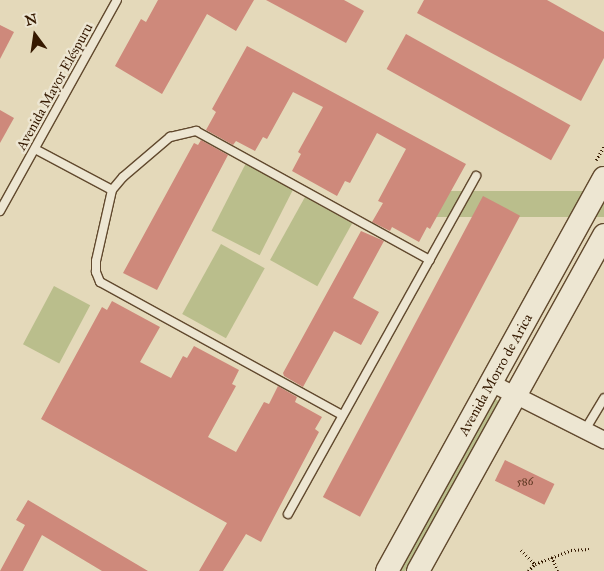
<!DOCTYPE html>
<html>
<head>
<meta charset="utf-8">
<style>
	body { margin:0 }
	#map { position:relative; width:604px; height:571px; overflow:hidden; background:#e4d9ba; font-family:"IM FELL Great Primer",serif }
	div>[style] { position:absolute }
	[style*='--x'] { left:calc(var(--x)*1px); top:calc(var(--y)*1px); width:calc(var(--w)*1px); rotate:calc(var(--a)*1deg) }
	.green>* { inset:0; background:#babe8c; transform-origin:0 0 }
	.building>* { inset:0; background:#ce897b; transform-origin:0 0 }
	.path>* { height:2.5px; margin-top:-1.25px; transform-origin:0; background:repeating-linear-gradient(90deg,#351900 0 1px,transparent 0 3.5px) }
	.roads { filter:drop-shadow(1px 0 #61492e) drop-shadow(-1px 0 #61492e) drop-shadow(0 1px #61492e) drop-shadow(0 -1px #61492e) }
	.service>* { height:8px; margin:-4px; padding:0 4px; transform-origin:4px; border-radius:4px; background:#ede6d2 }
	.minor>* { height:16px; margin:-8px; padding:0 8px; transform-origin:8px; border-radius:8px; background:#ede6d2 }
	.secondary>* { height:22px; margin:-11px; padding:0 11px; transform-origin:11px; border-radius:11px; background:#ede6d2 }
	span { translate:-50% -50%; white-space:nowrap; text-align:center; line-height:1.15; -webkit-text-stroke:5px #ede6d2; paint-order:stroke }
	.number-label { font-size:11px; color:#5b351f }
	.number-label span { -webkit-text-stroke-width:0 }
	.street-label { font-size:14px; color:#351900 }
	.north { position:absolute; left:10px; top:10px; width:50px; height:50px; -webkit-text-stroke:4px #ede6d2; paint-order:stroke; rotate:346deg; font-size:14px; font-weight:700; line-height:20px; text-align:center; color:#351900 }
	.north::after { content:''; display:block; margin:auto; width:18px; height:22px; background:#351900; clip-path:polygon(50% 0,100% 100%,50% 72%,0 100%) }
</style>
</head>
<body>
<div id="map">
	<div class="green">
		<div style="left:246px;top:163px;width:54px;height:76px;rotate:27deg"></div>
		<div style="left:604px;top:191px;width:26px;height:210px;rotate:90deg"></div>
		<div style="left:305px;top:197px;width:54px;height:72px;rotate:29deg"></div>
		<div style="left:221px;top:244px;width:50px;height:80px;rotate:29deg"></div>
		<div style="left:54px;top:286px;width:41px;height:66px;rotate:28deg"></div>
		<div style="left:490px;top:396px;width:14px;height:200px;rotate:30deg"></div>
	</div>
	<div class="building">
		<div style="clip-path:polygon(158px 0,254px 0,236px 31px,207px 14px,162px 94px,115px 66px,141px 19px,146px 22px)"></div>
		<div style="clip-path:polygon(266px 0,344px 0,364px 11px,346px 43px)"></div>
		<div style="clip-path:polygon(424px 0,547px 0,604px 32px,604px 58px,581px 101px,417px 13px)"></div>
		<div style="clip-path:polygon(0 25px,14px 32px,0 59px)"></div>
		<div style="left:406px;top:34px;width:188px;height:40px;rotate:29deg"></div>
		<div style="clip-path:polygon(247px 46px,466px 164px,430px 229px,427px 227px,419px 242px,392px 227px,390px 231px,372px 222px,383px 203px,378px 201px,406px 149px,377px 133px,350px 183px,345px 181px,337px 196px,292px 171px,301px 154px,298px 152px,323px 107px,293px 92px,267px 139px,263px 137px,255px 151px,236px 141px,233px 145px,206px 130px,216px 112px,212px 109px)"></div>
		<div style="clip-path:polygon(0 110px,14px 118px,0 143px)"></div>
		<div style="clip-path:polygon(201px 140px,228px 155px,157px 290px,123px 273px,194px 143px,198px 145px)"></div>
		<div style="left:483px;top:196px;width:42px;height:341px;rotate:28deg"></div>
		<div style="clip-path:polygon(361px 231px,384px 241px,353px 298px,379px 312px,361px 345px,334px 331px,303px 387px,284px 376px,283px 373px)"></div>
		<div style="clip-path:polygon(112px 301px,160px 327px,140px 362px,171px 378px,183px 356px,187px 358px,194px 346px,239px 370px,232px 384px,236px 386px,208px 437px,236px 452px,264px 402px,269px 404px,278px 386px,297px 397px,295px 402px,322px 417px,315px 429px,319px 432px,261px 542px,246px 534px,223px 571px,199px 571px,227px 523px,41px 419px,102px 307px,107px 310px)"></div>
		<div style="left:505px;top:460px;width:55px;height:23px;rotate:26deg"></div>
		<div style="clip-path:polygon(28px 500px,148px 571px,102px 571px,42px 535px,23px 571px,0 571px,25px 525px,16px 520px)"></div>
	</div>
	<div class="path">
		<div style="--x:596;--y:160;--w:16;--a:-60"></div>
		<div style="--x:521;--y:550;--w:20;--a:45"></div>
		<div style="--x:552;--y:557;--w:15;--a:67"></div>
		<div style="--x:528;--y:571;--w:10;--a:-45"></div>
		<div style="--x:535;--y:564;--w:39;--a:-21"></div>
		<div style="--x:571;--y:550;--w:18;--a:-3"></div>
	</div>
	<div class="roads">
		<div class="service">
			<div style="--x:35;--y:149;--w:87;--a:28"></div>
			<div style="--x:0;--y:211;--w:241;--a:-61"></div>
			<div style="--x:342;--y:415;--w:276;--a:-151.2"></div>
			<div style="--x:100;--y:282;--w:11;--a:-112"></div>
			<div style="--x:96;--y:272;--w:11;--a:-90"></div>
			<div style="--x:96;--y:261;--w:73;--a:-77.3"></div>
			<div style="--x:112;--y:190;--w:17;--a:-50"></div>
			<div style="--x:123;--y:177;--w:62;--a:-40.4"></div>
			<div style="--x:170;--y:137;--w:27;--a:-13"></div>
			<div style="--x:196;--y:131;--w:267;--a:28.9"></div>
			<div style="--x:585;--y:430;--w:37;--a:-59"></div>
			<div style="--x:288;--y:514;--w:387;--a:-60.9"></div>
		</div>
		<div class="minor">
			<div style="--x:491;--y:383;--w:127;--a:26.8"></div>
		</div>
		<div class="secondary">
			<div style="--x:387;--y:571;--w:449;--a:-61.1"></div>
			<div style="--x:418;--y:571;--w:384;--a:-61"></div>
		</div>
	</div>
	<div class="number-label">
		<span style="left:525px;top:482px">586</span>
	</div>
	<div class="street-label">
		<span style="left:55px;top:87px;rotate:-61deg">Avenida Mayor Eléspuru</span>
		<span style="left:496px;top:375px;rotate:-61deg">Avenida Morro de Arica</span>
	</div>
	<div class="north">N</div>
</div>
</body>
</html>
